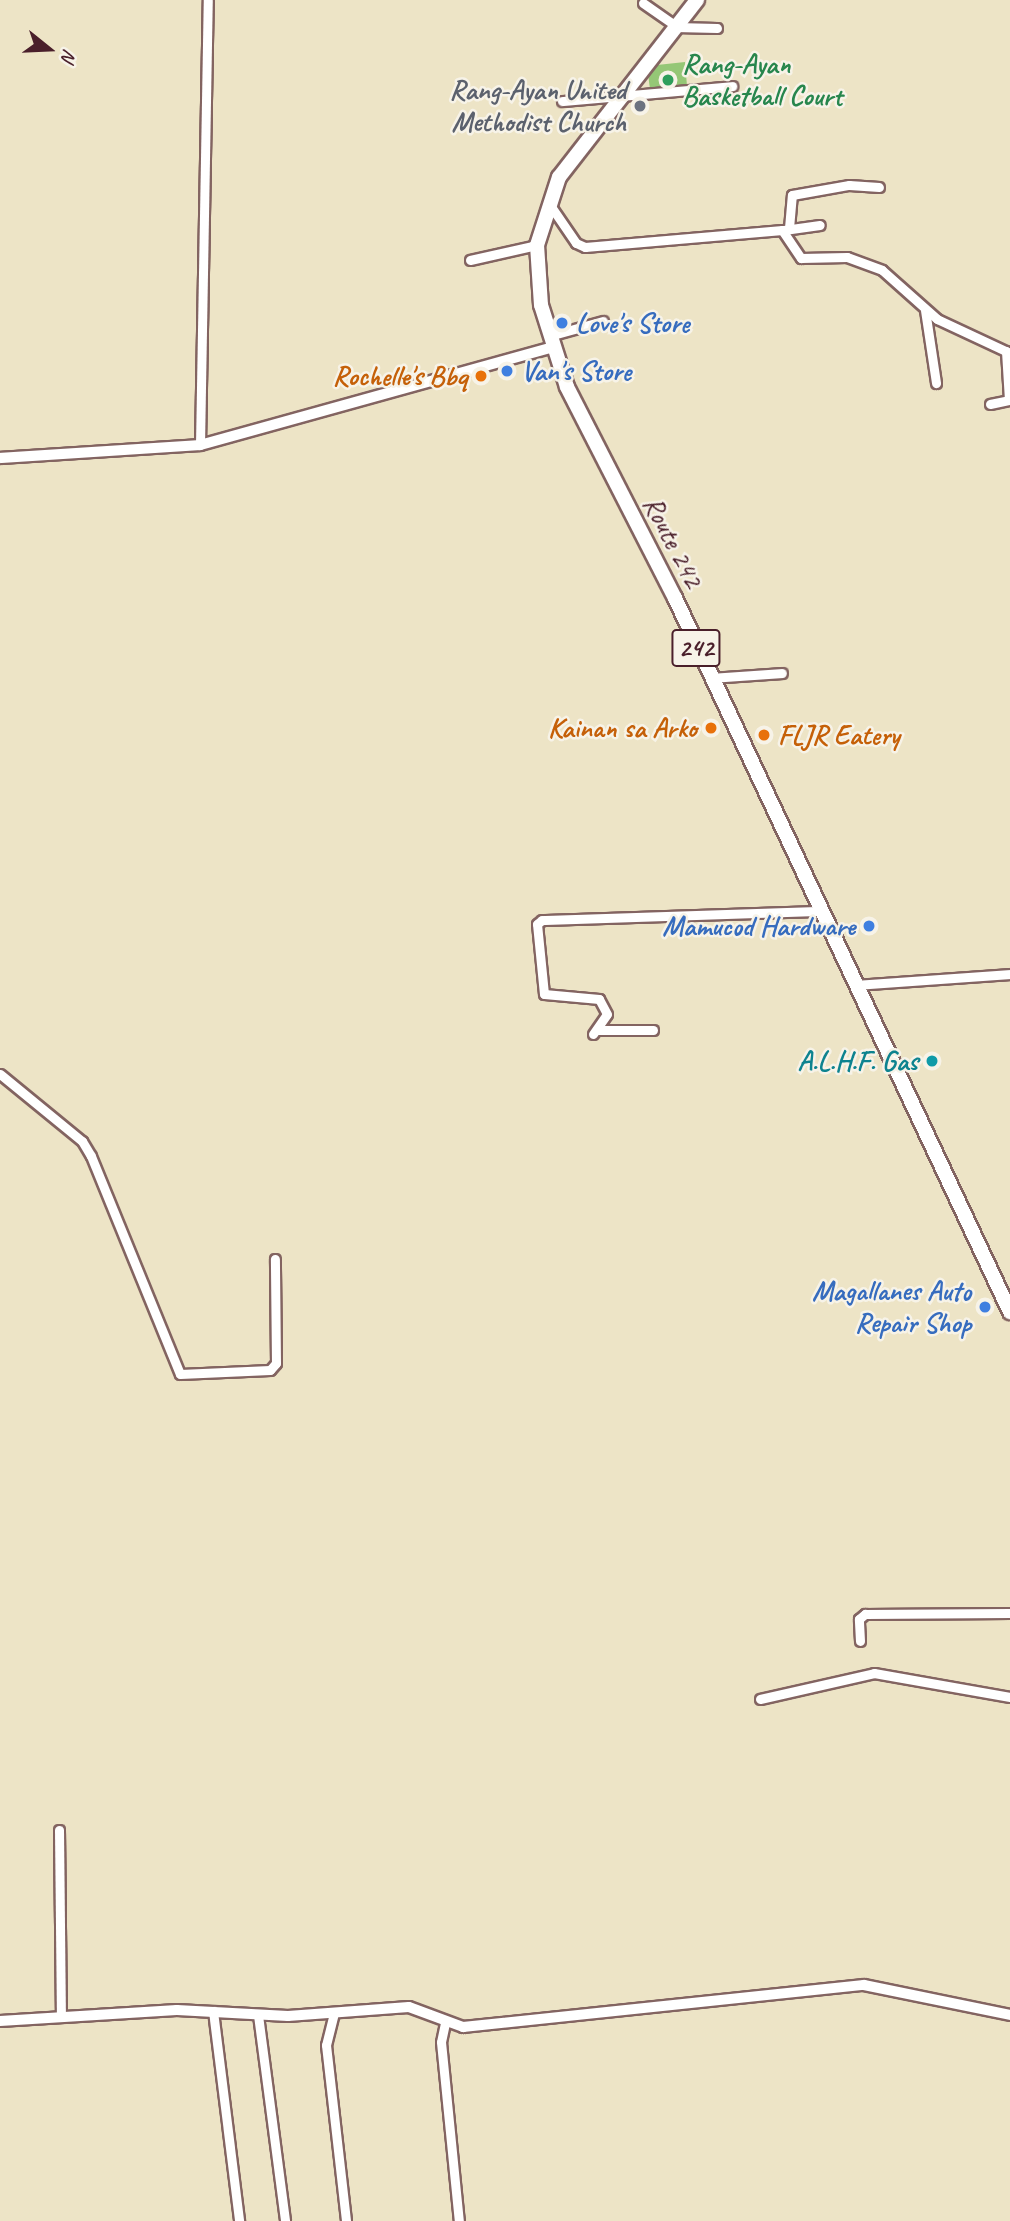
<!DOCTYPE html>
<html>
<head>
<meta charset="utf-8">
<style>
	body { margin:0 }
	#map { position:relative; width:1010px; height:2221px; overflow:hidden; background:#ede4c6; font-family:Caveat,sans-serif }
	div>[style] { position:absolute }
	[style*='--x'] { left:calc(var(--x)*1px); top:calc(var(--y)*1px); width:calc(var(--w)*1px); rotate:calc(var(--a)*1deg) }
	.green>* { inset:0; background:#95c776 }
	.roads { filter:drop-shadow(2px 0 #836461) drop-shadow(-2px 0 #836461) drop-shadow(0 2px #836461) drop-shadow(0 -2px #836461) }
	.minor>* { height:9px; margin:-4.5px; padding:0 4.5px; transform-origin:4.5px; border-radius:4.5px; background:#fff }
	.tertiary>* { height:10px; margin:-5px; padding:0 5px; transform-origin:5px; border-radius:5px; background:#fff }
	.primary>* { height:14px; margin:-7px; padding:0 7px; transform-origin:7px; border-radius:7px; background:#fff }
	.dots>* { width:19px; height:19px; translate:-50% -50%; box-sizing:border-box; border:4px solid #f7f3e8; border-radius:50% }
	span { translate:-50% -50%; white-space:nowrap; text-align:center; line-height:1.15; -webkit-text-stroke:5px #f7f3e8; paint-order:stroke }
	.shield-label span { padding:2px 5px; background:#f7f3e8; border:2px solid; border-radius:5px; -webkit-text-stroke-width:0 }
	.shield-label { font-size:26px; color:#4a1f2b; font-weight:700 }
	.leisure-label { font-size:28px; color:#27864d; font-weight:700 }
	.left { translate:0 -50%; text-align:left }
	.worship-label { font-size:28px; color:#5b616d; font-weight:700 }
	.right { translate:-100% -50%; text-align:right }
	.shop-label { font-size:28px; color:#366cbe; font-weight:700 }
	.food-label { font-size:28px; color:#c56008; font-weight:700 }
	.street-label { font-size:28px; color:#4a1f2b }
	.culture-label { font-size:28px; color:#0d838f; font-weight:700 }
	.north { position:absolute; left:14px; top:14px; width:70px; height:70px; -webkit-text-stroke:5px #f7f3e8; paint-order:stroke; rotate:108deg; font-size:19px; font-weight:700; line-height:28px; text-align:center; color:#4a1f2b }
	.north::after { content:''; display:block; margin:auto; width:24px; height:32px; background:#4a1f2b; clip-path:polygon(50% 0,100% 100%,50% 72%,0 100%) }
</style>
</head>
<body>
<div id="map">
	<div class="green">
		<div style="clip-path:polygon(685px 62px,687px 86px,650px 89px,648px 74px,657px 65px)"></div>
	</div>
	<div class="roads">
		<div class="minor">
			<div style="--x:643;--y:3;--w:40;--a:34.9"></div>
			<div style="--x:675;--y:27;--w:42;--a:1.4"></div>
			<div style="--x:562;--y:101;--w:171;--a:-5"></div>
			<div style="--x:550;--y:205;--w:46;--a:55.6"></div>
			<div style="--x:576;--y:243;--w:10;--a:24"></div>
			<div style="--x:585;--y:247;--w:198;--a:-4.9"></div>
			<div style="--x:782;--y:230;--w:34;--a:56"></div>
			<div style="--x:801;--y:258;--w:46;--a:-1.2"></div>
			<div style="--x:847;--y:257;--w:37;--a:20"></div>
			<div style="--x:882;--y:270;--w:74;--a:41.7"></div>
			<div style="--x:937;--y:319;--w:81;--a:25"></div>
			<div style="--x:789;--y:228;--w:33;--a:-85"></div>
			<div style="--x:792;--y:195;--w:58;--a:-10"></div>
			<div style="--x:849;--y:185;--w:30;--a:4"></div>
			<div style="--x:784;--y:230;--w:36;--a:-8"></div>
			<div style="--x:470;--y:260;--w:69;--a:-12.6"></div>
			<div style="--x:925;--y:310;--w:74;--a:81.4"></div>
			<div style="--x:549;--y:336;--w:56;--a:-15.5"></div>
			<div style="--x:990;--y:404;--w:19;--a:-12"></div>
			<div style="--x:1009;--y:400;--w:49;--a:-93.5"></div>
			<div style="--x:200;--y:445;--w:445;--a:-89"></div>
			<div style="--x:711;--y:678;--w:71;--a:-4"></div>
			<div style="--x:856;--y:985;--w:154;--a:-4.1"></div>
			<div style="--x:597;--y:1030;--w:56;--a:0"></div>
			<div style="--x:593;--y:1034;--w:24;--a:-55"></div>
			<div style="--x:607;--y:1014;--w:17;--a:-118"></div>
			<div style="--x:599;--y:999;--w:55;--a:-174.8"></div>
			<div style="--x:544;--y:994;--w:70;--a:-95.7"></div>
			<div style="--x:537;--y:924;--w:6;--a:-39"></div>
			<div style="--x:542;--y:920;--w:278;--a:-1.9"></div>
			<div style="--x:0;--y:1074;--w:106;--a:39.3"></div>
			<div style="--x:82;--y:1141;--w:17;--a:59"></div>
			<div style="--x:91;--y:1156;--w:235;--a:67.8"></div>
			<div style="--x:180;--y:1374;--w:90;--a:-2.5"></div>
			<div style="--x:270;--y:1370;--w:9;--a:-49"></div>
			<div style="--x:276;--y:1363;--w:104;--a:-90.6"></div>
			<div style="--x:860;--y:1641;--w:22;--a:-93"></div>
			<div style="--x:859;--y:1619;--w:8;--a:-40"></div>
			<div style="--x:865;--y:1614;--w:145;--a:-0.4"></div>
			<div style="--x:760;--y:1699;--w:117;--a:-12.8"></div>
			<div style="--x:874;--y:1673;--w:138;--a:10"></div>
			<div style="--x:59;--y:1830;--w:186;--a:89.4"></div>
			<div style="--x:213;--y:2011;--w:212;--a:82.9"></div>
			<div style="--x:334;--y:2013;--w:33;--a:104"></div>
			<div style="--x:326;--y:2045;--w:177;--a:83.5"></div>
			<div style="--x:258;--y:2015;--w:208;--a:82.5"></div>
			<div style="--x:445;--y:2023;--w:19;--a:102"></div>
			<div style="--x:441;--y:2042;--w:180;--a:84.3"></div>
		</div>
		<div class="tertiary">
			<div style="--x:0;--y:458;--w:200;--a:-3.7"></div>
			<div style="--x:200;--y:445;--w:366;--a:-15.5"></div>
			<div style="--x:0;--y:2021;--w:177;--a:-3.6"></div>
			<div style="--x:177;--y:2010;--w:111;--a:3.1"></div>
			<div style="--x:288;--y:2016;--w:121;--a:-4.3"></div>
			<div style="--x:409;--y:2007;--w:58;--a:20.3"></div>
			<div style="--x:463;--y:2027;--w:403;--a:-6"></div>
			<div style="--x:864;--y:1985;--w:149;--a:11.6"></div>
		</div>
		<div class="primary">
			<div style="--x:697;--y:0;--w:224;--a:127.9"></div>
			<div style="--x:559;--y:177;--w:71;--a:107.9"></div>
			<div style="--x:537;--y:245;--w:60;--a:86.2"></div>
			<div style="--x:541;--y:305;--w:86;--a:72.4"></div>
			<div style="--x:567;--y:387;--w:237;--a:62.9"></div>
			<div style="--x:675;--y:598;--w:789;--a:64.86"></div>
		</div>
	</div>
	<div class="dots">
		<div style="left:668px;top:80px;background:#2e9e5b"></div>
		<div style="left:640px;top:106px;background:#6b7280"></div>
		<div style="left:562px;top:323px;background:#3f7fe0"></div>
		<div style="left:507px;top:371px;background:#3f7fe0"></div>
		<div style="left:481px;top:376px;background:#e8710a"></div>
		<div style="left:711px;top:728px;background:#e8710a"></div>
		<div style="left:764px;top:735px;background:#e8710a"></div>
		<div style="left:869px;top:926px;background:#3f7fe0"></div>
		<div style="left:932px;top:1061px;background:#0f9aa8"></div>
		<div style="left:985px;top:1307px;background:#3f7fe0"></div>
	</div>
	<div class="shield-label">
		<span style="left:696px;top:648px">242</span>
	</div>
	<div class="leisure-label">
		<span class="left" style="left:682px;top:80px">Rang-Ayan<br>Basketball Court</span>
	</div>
	<div class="worship-label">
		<span class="right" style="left:626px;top:106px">Rang-Ayan United<br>Methodist Church</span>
	</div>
	<div class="shop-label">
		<span class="left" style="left:576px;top:323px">Love's Store</span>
		<span class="left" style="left:521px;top:371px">Van's Store</span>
		<span class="right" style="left:855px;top:926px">Mamucod Hardware</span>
		<span class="right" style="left:971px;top:1307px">Magallanes Auto<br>Repair Shop</span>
	</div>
	<div class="food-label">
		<span class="right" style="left:467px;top:376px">Rochelle's Bbq</span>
		<span class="right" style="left:697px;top:728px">Kainan sa Arko</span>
		<span class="left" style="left:778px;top:735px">FLJR Eatery</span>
	</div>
	<div class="street-label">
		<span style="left:673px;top:542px;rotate:63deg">Route 242</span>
	</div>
	<div class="culture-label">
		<span class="right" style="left:918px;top:1061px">A.L.H.F. Gas</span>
	</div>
	<div class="north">N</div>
</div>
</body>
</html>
